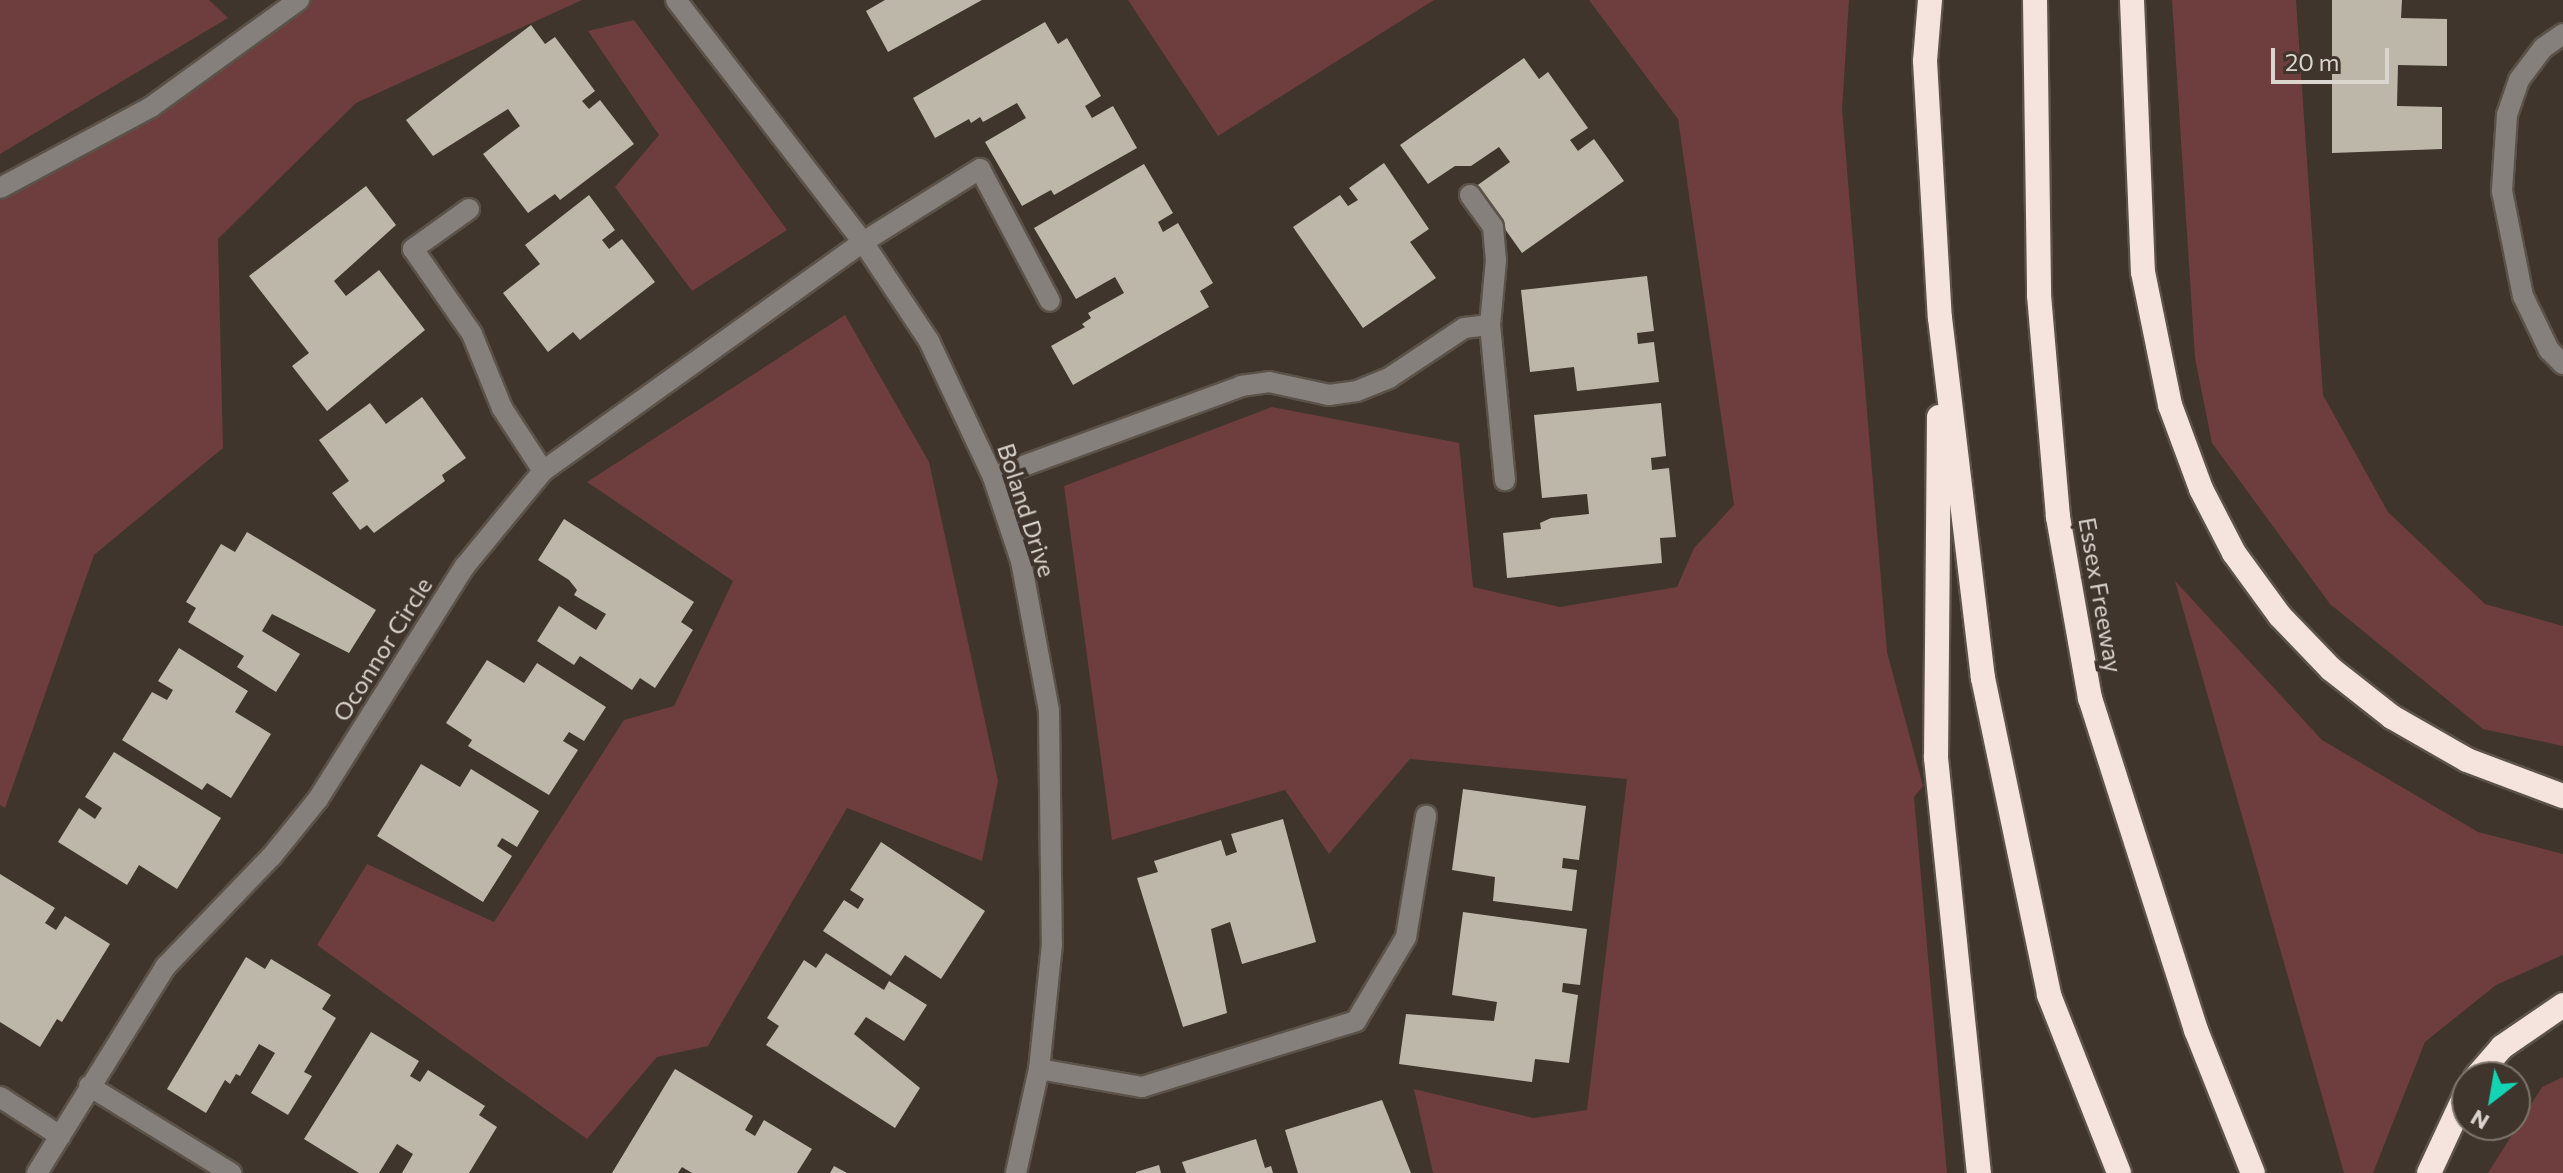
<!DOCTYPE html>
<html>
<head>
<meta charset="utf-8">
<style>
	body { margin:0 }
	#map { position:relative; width:2563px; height:1173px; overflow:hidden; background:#3f352c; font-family:Commissioner,sans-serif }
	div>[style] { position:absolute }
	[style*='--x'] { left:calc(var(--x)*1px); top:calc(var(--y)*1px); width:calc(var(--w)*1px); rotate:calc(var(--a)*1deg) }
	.green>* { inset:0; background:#6e3d3d }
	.building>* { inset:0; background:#bdb7aa }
	.roads { filter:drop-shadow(2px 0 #5b5249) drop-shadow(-2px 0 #5b5249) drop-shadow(0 2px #5b5249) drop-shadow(0 -2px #5b5249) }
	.minor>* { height:20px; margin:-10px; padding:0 10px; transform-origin:10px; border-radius:10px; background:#86807d }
	.highway>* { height:24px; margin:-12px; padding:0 12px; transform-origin:12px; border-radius:12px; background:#f5e4de }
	span { translate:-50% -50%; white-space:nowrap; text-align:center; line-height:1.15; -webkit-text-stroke:8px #3f352c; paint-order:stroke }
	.street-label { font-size:24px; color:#dbd5cf }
	.north { position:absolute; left:2451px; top:1061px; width:80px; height:80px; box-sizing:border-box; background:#3f352c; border:2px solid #7d756d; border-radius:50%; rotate:211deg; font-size:22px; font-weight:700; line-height:32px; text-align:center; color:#dbd5cf }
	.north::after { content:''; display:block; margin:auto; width:28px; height:36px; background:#13d5b3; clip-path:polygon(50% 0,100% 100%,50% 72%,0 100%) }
	.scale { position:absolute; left:2271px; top:48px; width:118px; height:36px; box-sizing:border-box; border:4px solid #dbd5cf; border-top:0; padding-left:10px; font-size:24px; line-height:28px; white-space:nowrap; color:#dbd5cf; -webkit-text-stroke:6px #3f352c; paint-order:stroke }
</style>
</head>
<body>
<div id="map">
	<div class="green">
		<div style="clip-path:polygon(0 0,209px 0,228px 18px,0 154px)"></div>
		<div style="clip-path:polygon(292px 0,582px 0,356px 103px,218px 239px,223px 448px,94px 555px,5px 808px,0 805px,0 192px)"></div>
		<div style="clip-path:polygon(1128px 0,1434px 0,1218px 136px)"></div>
		<div style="clip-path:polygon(1589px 0,1849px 0,1842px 109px,1887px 652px,1923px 786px,1914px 797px,1947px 1173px,1433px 1173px,1414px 1089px,1533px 1118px,1587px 1110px,1627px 779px,1410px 759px,1329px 854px,1285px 790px,1112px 840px,1064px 486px,1272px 407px,1459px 443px,1473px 587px,1560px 607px,1677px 587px,1694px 548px,1734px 505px,1678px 119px)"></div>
		<div style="clip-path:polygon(2172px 0,2296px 0,2323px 395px,2388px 512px,2485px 604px,2563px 626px,2563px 746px,2483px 729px,2330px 604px,2212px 443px,2195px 358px)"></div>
		<div style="clip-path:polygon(634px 20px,787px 230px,692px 291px,615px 187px,659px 135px,588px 31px)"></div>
		<div style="clip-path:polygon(845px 315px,929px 462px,998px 781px,982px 861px,847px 808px,708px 1046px,657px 1057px,587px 1139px,317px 945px,367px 864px,494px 922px,624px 720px,674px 706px,733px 581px,587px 482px)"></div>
		<div style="clip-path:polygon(2175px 581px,2322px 740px,2478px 832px,2563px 854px,2563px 955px,2496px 985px,2425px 1042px,2373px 1173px,2344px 1173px)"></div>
		<div style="clip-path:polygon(2563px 1077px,2563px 1173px,2488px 1173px,2542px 1087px)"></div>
	</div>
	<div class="building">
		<div style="clip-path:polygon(885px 0,982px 0,888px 52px,866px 11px)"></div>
		<div style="clip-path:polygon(2332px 0,2402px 0,2401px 18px,2447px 19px,2447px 66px,2398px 65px,2397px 106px,2442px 107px,2442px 149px,2332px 153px)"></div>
		<div style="clip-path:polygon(1045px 22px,1058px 44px,1067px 38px,1101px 96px,1085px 106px,1092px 118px,1113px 106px,1137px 148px,1054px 195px,1051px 190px,1022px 206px,985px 142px,1026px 118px,1017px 103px,983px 122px,980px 117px,971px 123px,969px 119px,935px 138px,913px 98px)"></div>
		<div style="clip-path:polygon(531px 25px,545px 44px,555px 37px,595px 91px,582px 101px,589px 109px,600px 100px,634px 144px,560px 200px,555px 194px,528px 213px,483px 154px,520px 126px,508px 109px,433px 156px,406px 120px)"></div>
		<div style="clip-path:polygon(1524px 58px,1539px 79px,1548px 72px,1588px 128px,1570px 140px,1578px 151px,1594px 139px,1624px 181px,1522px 253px,1475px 187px,1510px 162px,1499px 147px,1471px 166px,1455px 166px,1428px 184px,1400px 145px)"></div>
		<div style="clip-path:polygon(1384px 163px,1429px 229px,1410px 242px,1436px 278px,1363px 328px,1293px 227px,1340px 195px,1348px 206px,1358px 200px,1349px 188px)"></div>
		<div style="clip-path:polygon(1144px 164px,1173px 213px,1158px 222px,1163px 232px,1178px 223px,1213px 283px,1200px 291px,1209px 307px,1073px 385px,1051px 346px,1085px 327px,1082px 324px,1091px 318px,1088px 313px,1124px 293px,1115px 277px,1076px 299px,1034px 228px)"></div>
		<div style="clip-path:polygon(366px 186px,396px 225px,334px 281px,346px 296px,379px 270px,425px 330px,327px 411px,292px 366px,309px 353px,249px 276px)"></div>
		<div style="clip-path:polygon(589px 195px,615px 230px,602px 240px,609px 249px,622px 239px,655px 282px,580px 340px,573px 332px,548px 352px,503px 293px,540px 264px,525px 245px)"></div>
		<div style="clip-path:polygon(1647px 276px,1654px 331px,1637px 333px,1638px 344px,1654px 342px,1659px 382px,1577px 391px,1574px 367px,1530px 372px,1521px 290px)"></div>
		<div style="clip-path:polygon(422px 397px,466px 458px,442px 475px,445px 481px,374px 533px,367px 525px,360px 530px,332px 493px,349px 481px,319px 440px,370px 403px,386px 424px)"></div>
		<div style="clip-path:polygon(1661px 403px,1666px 456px,1651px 458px,1652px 470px,1669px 468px,1676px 537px,1660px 538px,1662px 563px,1507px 578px,1503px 533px,1541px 529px,1540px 523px,1551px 518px,1589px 514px,1587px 494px,1542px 498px,1534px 415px)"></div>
		<div style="clip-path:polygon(564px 519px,694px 602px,681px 622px,693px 630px,655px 688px,640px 678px,632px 690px,580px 656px,574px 665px,537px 641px,559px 606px,596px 630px,606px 614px,574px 595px,577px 590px,569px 580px,538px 560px)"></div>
		<div style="clip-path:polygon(247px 532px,376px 610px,349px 653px,272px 614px,262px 631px,300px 654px,276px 692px,237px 667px,244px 656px,188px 622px,196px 608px,186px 602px,221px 544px,235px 552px)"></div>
		<div style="clip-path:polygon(179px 648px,248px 691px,235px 712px,271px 734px,231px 798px,207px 783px,202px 790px,122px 740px,152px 692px,167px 700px,173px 690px,158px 681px)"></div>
		<div style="clip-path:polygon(487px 660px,524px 683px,537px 663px,606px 707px,584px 741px,569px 732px,563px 741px,578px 750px,549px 795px,468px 746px,472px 740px,446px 723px)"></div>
		<div style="clip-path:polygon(114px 752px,221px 818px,177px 889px,139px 865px,127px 885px,58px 842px,79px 808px,95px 819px,102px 808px,85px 797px)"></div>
		<div style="clip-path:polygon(421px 764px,460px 787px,471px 769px,539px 811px,517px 847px,502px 838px,497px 846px,512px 856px,483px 902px,377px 836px)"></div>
		<div style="clip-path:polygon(1463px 789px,1586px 806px,1579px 860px,1563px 858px,1562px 868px,1577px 870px,1572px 911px,1493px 901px,1495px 877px,1452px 870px)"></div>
		<div style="clip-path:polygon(1283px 819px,1316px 942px,1242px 964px,1230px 922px,1211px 929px,1227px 1013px,1183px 1027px,1137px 878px,1158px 872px,1154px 861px,1221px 840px,1226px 856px,1237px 852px,1231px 834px)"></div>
		<div style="clip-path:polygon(881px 842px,985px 911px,941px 979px,905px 955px,891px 976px,823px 931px,844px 900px,858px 909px,864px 899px,850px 890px)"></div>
		<div style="clip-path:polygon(0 874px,55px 908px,45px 923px,56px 930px,65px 916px,110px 944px,62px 1022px,57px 1019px,40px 1047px,0 1022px)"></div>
		<div style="clip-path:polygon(1463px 912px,1587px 929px,1580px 985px,1563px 983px,1562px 992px,1578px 995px,1569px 1063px,1535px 1059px,1532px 1082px,1399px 1064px,1406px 1014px,1494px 1021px,1497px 1002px,1452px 995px)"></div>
		<div style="clip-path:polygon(826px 953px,884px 990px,889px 981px,927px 1005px,904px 1041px,866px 1017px,854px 1034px,920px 1088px,895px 1128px,766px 1045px,779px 1026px,767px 1018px,804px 960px,816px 968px)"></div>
		<div style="clip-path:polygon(246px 957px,265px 969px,271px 959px,331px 995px,322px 1009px,336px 1018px,304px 1072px,312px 1076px,288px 1115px,251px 1093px,275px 1053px,259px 1044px,240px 1076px,236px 1074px,230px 1084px,225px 1080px,206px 1113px,167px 1089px)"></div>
		<div style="clip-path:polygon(371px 1032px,419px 1061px,410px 1076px,420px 1082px,428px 1070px,485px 1106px,479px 1115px,497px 1127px,469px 1173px,402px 1173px,413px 1154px,397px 1144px,379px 1173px,359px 1173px,304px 1139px)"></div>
		<div style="clip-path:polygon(675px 1069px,753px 1116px,745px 1130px,755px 1136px,764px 1120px,812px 1149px,797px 1173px,692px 1173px,682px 1167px,678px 1173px,612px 1173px)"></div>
		<div style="clip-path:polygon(1382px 1100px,1411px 1173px,1298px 1173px,1285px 1130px)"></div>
		<div style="clip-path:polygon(1256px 1139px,1265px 1168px,1271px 1166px,1273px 1173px,1186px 1173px,1182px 1162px)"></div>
		<div style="clip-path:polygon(1159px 1165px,1161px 1173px,1136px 1173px,1136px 1172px)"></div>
		<div style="clip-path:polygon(834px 1166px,847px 1173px,830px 1173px)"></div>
	</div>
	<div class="roads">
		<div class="minor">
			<div style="--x:676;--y:0;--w:306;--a:52.3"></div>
			<div style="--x:863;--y:242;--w:119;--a:56.3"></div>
			<div style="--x:929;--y:341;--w:150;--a:64.8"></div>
			<div style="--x:993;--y:477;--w:89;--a:71.6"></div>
			<div style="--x:1021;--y:561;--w:153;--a:79.4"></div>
			<div style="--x:1049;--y:711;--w:233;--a:89.3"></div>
			<div style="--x:1052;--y:944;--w:126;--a:95.9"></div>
			<div style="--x:1039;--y:1069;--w:107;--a:102.5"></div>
			<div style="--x:2563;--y:34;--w:24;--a:145"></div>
			<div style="--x:2543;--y:48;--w:40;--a:127"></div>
			<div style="--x:2519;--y:80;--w:37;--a:109"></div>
			<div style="--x:2507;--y:115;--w:76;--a:93.8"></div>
			<div style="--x:2502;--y:191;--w:107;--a:78.7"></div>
			<div style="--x:2523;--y:296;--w:60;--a:64.3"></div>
			<div style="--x:2549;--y:350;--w:20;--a:45"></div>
			<div style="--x:0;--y:188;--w:171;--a:-28.2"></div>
			<div style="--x:151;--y:107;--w:183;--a:-35.9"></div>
			<div style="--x:1470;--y:195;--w:39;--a:54"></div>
			<div style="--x:1493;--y:227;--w:33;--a:85"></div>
			<div style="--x:1496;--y:260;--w:65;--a:95.3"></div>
			<div style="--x:469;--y:209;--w:69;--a:144.5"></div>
			<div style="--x:413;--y:249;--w:103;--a:55.2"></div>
			<div style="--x:472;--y:334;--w:80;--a:67.9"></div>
			<div style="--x:502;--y:408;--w:75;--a:56.9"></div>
			<div style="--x:993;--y:477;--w:264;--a:-20.1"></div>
			<div style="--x:1241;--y:386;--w:28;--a:-8"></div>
			<div style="--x:1269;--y:382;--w:61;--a:12.2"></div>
			<div style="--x:1329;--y:395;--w:28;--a:-8"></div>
			<div style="--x:1357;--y:391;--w:35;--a:-22"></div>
			<div style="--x:1389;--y:378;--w:90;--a:-33.7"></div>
			<div style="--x:1464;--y:328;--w:26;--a:-7"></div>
			<div style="--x:1490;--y:325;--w:156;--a:84.5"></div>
			<div style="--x:1039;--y:1069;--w:105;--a:9.9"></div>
			<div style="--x:1142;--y:1087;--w:224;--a:-17.1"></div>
			<div style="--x:1356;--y:1021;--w:98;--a:-59.2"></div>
			<div style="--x:1406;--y:937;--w:123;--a:-80.6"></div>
			<div style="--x:89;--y:1086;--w:167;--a:31.5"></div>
			<div style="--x:0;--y:1097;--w:72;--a:33"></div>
			<div style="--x:37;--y:1173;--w:244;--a:-58.1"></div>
			<div style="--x:166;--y:966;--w:153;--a:-46.1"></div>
			<div style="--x:272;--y:856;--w:73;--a:-51.1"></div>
			<div style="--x:318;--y:799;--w:275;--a:-57.8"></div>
			<div style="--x:465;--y:566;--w:123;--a:-50.6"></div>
			<div style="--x:543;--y:471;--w:393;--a:-35.6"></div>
			<div style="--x:863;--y:242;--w:138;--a:-32"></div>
			<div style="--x:980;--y:169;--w:149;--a:62.1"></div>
		</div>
		<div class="highway">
			<div style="--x:1930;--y:0;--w:61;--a:94.7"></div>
			<div style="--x:1925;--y:61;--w:257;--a:86.7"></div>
			<div style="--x:1940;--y:318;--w:363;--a:83.2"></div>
			<div style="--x:1983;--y:678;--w:324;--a:78.2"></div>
			<div style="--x:2049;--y:995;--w:191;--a:68.5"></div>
			<div style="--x:2035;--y:0;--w:295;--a:89.2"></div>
			<div style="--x:2039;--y:295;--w:223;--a:85.1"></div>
			<div style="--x:2058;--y:517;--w:184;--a:80"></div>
			<div style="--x:2090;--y:698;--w:349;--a:72.3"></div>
			<div style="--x:2196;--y:1030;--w:154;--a:68.3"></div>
			<div style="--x:2132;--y:0;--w:272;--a:87.7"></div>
			<div style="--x:2143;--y:272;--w:136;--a:78.5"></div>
			<div style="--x:2170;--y:405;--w:90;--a:69.7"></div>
			<div style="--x:2201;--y:489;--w:72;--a:62.7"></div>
			<div style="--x:2234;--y:553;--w:78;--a:53.9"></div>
			<div style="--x:2280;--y:616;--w:74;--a:46.1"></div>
			<div style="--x:2331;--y:669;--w:78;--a:38.2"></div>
			<div style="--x:2392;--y:717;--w:86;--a:29.8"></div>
			<div style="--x:2467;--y:760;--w:103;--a:20.6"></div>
			<div style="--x:1939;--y:417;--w:341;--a:90.5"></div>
			<div style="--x:1936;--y:758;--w:417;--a:84.1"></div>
			<div style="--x:2476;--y:1077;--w:40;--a:-49"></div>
			<div style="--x:2502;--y:1047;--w:74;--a:-34.5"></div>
			<div style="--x:2429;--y:1173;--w:90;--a:-65.1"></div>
		</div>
	</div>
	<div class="street-label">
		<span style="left:1027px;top:510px;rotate:72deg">Boland Drive</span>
		<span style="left:2101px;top:595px;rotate:80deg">Essex Freeway</span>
		<span style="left:382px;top:649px;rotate:-58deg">Oconnor Circle</span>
	</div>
	<div class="north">N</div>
	<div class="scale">20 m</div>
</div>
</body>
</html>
